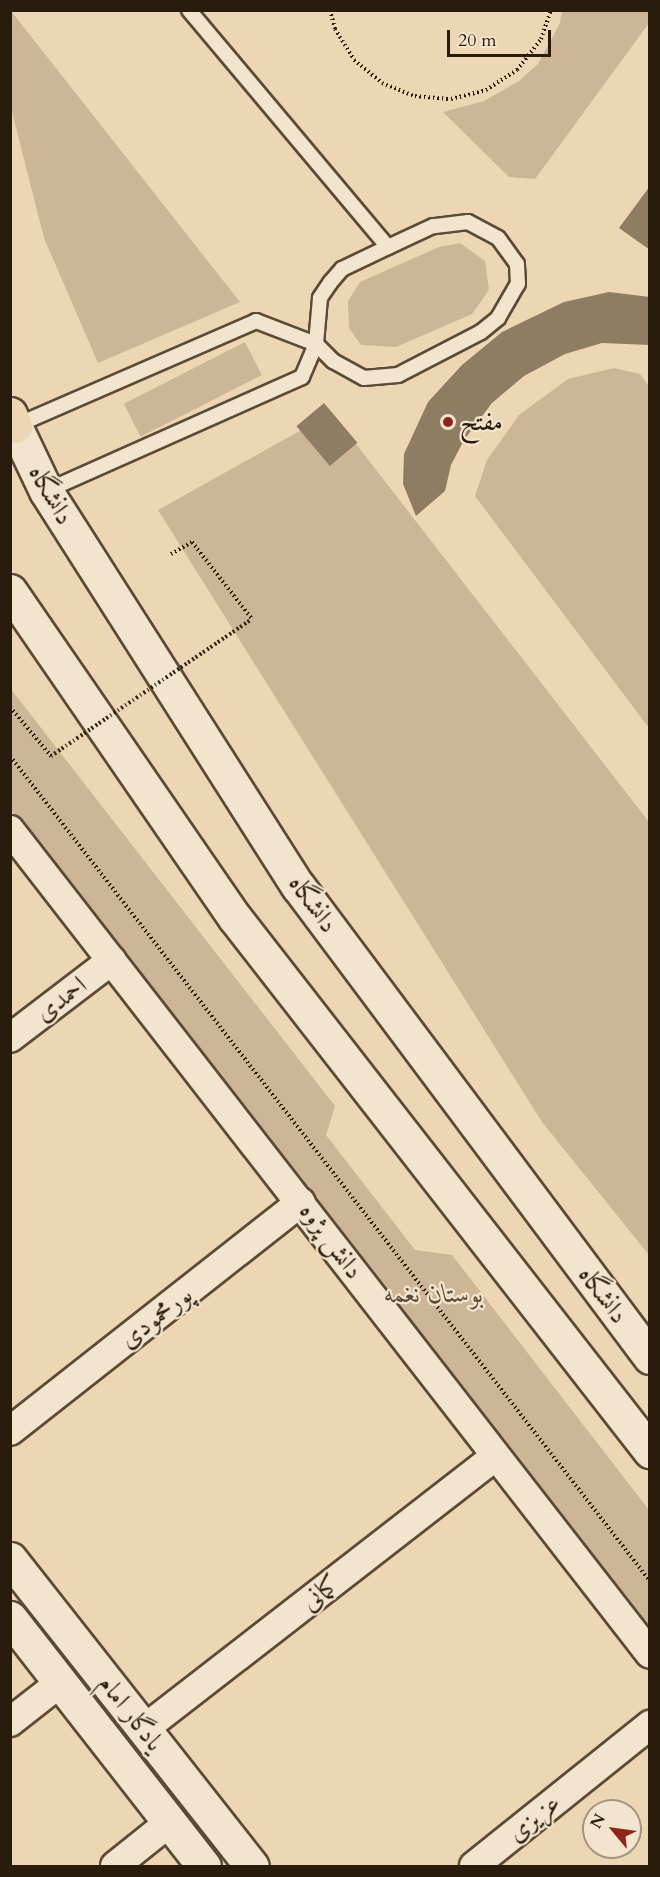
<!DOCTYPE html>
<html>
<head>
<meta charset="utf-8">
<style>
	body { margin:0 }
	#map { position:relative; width:660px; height:1877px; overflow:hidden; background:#edd6b3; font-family:Cardo,Amiri,serif }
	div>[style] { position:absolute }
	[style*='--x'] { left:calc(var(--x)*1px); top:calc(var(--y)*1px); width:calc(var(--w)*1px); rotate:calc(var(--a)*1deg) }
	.green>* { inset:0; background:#ccb697; transform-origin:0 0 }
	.building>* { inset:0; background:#8f7d63; transform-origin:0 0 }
	.path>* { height:4px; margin-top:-2px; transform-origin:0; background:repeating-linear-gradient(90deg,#2a1c0c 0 1.5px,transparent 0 4.5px) }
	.roads { filter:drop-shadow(2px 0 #5b4a36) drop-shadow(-2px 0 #5b4a36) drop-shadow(0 2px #5b4a36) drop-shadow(0 -2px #5b4a36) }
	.lane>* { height:14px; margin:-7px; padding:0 7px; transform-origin:7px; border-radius:7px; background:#f3e4ce }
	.street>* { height:28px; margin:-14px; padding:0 14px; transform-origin:14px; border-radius:14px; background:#f3e4ce }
	.secondary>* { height:33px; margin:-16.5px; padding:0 16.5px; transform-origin:16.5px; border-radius:16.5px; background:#f3e4ce }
	.primary>* { height:33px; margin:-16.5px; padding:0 16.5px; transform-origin:16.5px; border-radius:16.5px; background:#edd6b3 }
	.path-bridge>* { height:4px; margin-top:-2px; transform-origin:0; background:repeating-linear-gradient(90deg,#2a1c0c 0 1.5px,transparent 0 4.5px) }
	.dots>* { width:16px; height:16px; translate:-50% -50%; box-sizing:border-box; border:3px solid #f3e4ce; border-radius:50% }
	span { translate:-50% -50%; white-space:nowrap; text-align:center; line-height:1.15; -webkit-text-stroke:4.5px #f3e4ce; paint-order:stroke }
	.poi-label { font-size:26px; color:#2a1c0c }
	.left { translate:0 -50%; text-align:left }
	.street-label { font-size:26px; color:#2a1c0c }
	.park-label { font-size:26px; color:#5b4a36; font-style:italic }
	.frame { position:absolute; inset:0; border:12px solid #2a1c0c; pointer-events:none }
	.north { position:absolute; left:582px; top:1799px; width:60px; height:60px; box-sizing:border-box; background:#f3e4ce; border:2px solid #a39480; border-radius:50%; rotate:299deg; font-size:16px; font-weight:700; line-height:24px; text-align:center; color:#2a1c0c }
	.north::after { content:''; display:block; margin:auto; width:21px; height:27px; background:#8f2418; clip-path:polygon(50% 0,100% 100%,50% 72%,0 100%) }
	.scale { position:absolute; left:447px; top:30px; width:104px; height:27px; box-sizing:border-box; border:3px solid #2a1c0c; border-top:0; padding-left:8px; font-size:18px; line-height:21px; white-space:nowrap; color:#2a1c0c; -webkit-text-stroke:4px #f3e4ce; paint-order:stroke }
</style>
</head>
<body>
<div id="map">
	<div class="green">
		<div style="clip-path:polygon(10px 11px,11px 11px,240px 302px,98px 363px,44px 238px,11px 108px)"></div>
		<div style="clip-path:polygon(562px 11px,649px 11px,649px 23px,535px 179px,509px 177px,443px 112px,484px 101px,519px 81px,538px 64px,560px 23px)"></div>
		<div style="clip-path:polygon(460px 243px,485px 261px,489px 290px,472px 314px,396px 347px,361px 345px,349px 328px,348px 301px,360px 282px,439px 247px)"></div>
		<div style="left:245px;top:342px;width:37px;height:136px;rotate:63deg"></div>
		<div style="clip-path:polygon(614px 368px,640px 374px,649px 386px,649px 728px,475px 496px,487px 460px,519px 415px,568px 379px)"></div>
		<div style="clip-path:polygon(332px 413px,649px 822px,649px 1255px,542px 1122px,158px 510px)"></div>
		<div style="clip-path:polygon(10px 688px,335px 1106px,326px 1135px,415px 1250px,452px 1255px,649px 1510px,649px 1633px,11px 810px)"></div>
	</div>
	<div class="building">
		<div style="clip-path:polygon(650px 186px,650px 250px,619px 228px)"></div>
		<div style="clip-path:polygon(609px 292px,650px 297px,650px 345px,602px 343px,565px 354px,524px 376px,492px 403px,464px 440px,451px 465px,445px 491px,416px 516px,403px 484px,404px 454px,428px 402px,462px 365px,502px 332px,564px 302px)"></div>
		<div style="left:324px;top:403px;width:52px;height:36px;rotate:50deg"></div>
	</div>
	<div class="path">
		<div style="--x:330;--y:10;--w:20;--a:75"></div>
		<div style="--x:335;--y:29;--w:36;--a:58"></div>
		<div style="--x:354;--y:60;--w:36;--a:39"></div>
		<div style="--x:382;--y:83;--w:35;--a:22"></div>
		<div style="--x:415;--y:96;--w:36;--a:5"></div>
		<div style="--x:451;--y:99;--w:36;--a:-14"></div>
		<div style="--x:486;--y:90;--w:37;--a:-33"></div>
		<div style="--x:517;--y:70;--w:39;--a:-52"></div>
		<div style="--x:541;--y:39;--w:31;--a:-71"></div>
		<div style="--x:171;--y:554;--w:24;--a:-30"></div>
		<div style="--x:192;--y:542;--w:98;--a:52.1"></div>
		<div style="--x:10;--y:707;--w:64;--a:50.1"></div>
		<div style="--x:10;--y:756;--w:1044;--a:52.2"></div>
	</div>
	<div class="roads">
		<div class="lane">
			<div style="--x:189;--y:10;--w:309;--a:50"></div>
			<div style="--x:15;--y:426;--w:263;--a:-23.5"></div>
			<div style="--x:256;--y:321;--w:64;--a:21"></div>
			<div style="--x:316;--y:344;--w:24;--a:45"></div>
			<div style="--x:333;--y:361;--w:35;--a:29"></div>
			<div style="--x:364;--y:378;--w:34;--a:-5"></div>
			<div style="--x:398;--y:375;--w:93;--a:-27.4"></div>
			<div style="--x:481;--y:332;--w:22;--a:-39"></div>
			<div style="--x:498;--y:318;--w:39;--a:-60"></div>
			<div style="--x:518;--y:284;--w:20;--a:-93"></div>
			<div style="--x:517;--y:264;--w:32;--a:-126"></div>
			<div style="--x:498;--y:238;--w:34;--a:-152"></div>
			<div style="--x:468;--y:222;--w:35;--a:173"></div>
			<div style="--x:433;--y:226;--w:50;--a:155"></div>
			<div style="--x:388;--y:247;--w:51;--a:154.4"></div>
			<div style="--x:342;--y:269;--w:18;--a:131"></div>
			<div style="--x:330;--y:283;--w:18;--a:124"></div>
			<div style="--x:320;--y:298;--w:46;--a:95"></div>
			<div style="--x:316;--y:344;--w:36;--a:113"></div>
			<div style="--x:302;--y:377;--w:280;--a:156"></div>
		</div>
		<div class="street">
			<div style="--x:10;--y:830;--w:1043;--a:52.16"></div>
			<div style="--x:10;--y:1038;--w:128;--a:-37.4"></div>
			<div style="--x:10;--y:1431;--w:370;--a:-38.2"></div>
			<div style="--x:10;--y:1722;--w:65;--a:-38.1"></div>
			<div style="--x:144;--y:1729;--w:444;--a:-37.8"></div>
			<div style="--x:115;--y:1866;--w:70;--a:-38.7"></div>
			<div style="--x:474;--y:1866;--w:226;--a:-38.7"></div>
		</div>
		<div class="secondary">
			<div style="--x:15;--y:426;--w:72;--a:64.5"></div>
			<div style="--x:46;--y:491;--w:469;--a:57.5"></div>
			<div style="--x:298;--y:886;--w:588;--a:53.23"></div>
			<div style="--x:10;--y:591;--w:397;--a:55.5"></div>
			<div style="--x:235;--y:918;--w:676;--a:52.1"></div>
			<div style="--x:10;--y:1559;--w:391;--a:51.8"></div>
			<div style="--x:10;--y:1618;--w:315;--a:52"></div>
		</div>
		<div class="primary">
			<div style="--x:10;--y:414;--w:13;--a:67"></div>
		</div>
	</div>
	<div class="path-bridge">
		<div style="--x:51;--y:756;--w:243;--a:-34.3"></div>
	</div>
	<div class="dots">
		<div style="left:448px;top:422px;background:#8f2418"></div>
	</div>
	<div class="poi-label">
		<span class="left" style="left:460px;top:422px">مفتح</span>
	</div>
	<div class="street-label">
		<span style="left:51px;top:495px;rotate:60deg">دانشگاه</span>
		<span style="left:313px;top:904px;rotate:54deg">دانشگاه</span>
		<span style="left:61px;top:999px;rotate:-37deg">احمدی</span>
		<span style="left:331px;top:1241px;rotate:53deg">دانش پژوه</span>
		<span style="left:603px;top:1295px;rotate:53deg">دانشگاه</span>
		<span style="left:156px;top:1317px;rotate:-38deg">پورمحمودی</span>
		<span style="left:320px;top:1593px;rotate:-38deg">کمانی</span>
		<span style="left:131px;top:1713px;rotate:52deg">یادگار امام</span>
		<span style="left:534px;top:1818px;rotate:-39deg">عزیزی</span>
	</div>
	<div class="park-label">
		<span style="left:434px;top:1294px">بوستان نغمه</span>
	</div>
	<div class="frame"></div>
	<div class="north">N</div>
	<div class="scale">20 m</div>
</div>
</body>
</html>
